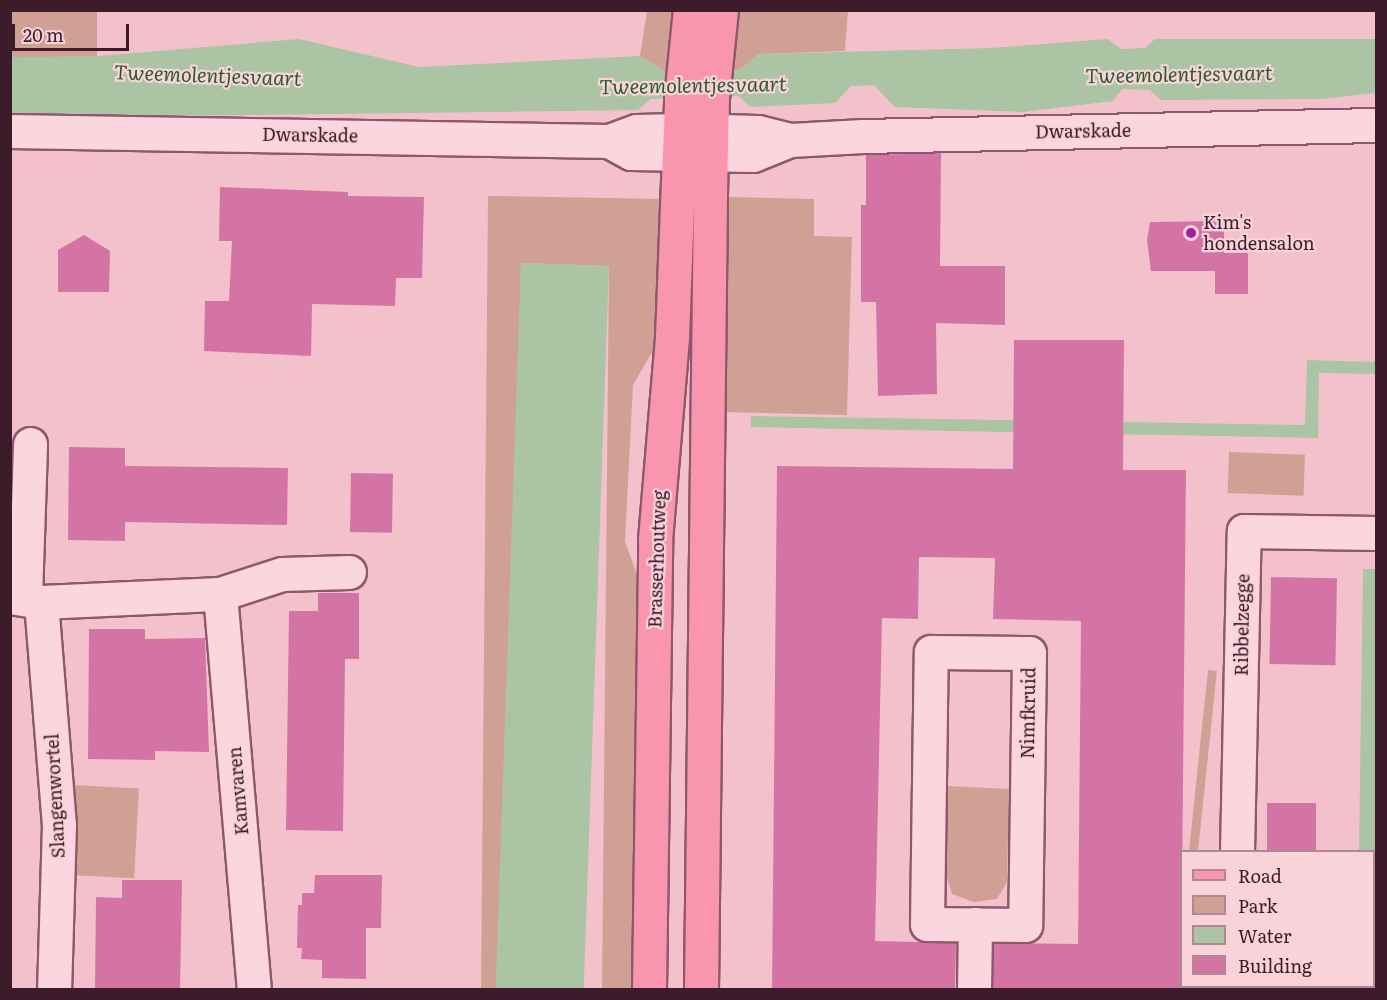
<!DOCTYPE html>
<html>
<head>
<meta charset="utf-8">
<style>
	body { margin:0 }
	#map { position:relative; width:1387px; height:1000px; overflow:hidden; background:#f2c1cc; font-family:Literata,serif }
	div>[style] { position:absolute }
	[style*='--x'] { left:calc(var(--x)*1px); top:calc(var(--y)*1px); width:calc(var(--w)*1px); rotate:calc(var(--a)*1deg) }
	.green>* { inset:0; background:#d1a094; transform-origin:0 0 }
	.water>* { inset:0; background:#abc4a4; transform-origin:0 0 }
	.building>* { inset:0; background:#d474a5; transform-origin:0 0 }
	.roads { filter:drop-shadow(2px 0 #8e576c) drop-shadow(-2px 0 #8e576c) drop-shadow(0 2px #8e576c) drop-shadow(0 -2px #8e576c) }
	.minor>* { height:33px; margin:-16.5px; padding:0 16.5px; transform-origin:16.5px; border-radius:16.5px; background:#fcd6de }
	.major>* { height:33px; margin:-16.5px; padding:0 16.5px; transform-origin:16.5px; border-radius:16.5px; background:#f996ad }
	.dots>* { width:16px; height:16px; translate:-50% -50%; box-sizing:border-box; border:3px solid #f9d2da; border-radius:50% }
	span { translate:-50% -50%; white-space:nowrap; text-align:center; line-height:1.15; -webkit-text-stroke:4.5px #f9d2da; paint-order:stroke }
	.street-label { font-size:18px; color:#3c1c2a }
	.poi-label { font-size:18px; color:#3c1c2a }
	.left { translate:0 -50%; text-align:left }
	.water-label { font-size:20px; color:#2a5d2b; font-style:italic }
	.frame { position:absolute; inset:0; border:12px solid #3c1c2a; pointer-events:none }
	.legend { position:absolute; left:1180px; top:850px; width:195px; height:138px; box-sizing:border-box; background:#f9d2da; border:2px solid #ad8994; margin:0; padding:8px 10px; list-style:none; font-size:18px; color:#3c1c2a }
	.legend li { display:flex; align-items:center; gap:12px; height:30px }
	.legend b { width:30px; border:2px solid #ad8994 }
	.scale { position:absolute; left:12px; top:24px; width:117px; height:27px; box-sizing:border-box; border:3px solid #3c1c2a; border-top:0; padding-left:8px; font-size:18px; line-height:21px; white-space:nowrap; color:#3c1c2a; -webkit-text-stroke:4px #f9d2da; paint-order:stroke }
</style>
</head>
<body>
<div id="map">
	<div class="green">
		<div style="left:10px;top:11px;width:87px;height:46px"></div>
		<div style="clip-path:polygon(647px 11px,682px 11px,675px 71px,664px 71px,640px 56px)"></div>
		<div style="clip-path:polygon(731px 11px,848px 11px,845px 51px,759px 54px,741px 69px,725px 70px)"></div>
		<div style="clip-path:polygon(488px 196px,667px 199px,665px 330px,633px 385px,625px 541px,642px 589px,638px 989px,602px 989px,609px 266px,521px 263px,514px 532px,509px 989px,481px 990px)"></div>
		<div style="clip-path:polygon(729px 197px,814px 199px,814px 236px,852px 237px,847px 415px,724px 412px)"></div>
		<div style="left:1229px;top:452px;width:76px;height:41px;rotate:2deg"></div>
		<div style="left:1208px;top:670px;width:9px;height:181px;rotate:6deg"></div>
		<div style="left:74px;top:785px;width:65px;height:90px;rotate:3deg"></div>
		<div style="clip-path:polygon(947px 786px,1009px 789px,1007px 882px,997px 899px,974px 902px,952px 894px,946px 875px)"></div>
	</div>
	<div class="water">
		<div style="clip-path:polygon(299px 39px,419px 67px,640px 56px,664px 71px,741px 69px,759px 54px,991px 48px,1108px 39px,1121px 49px,1145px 48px,1155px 39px,1376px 39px,1376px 93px,1320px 99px,1161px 100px,1150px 90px,1122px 89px,1113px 101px,1023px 112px,895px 107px,874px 85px,851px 86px,835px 103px,750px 107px,739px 96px,651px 99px,638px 110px,11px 118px,10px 57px,98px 56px)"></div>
		<div style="left:521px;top:263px;width:88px;height:726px;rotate:2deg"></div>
		<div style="clip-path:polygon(1307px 360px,1376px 362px,1376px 374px,1319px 373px,1318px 438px,751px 427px,751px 416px,1305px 425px)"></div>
		<div style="clip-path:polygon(1363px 569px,1376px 569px,1376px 990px,1357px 989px,1374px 986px,1374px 852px,1359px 851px)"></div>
	</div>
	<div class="building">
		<div style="clip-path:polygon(941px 153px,940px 266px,1005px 266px,1005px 325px,936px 323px,937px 394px,878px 396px,876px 302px,861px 302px,861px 205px,866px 205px,866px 155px)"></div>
		<div style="clip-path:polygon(220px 187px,348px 192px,348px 196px,424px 197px,422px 278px,396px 278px,395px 306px,312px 304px,311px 356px,204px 351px,205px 301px,229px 301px,232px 241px,219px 241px)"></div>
		<div style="clip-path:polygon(1224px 221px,1224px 253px,1248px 253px,1248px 294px,1215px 294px,1215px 271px,1151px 271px,1147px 240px,1150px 222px)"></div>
		<div style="clip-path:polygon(84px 235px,110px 251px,109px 292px,58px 292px,58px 250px)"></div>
		<div style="clip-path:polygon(1014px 340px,1124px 340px,1123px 470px,1186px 470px,1181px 990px,993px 990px,993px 943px,1078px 944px,1081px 621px,993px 619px,995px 558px,919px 557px,918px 619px,882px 618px,875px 941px,956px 943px,955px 990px,772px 990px,777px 466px,1013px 469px)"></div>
		<div style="clip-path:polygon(69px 447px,125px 448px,125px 466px,288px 468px,287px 525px,125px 522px,125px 541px,68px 540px)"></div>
		<div style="left:351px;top:473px;width:42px;height:59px;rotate:1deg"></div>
		<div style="left:1271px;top:577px;width:66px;height:87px;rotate:1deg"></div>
		<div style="clip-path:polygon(318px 593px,359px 593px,359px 659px,345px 659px,343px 831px,286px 830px,289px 611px,318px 611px)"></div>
		<div style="clip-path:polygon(89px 629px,145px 629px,145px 639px,205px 638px,209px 752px,155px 751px,155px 760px,88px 759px)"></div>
		<div style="left:1267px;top:803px;width:49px;height:49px"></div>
		<div style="clip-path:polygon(315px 875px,382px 875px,381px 928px,366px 928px,366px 979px,322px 978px,322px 960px,301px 959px,302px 948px,297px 948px,298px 905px,302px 905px,302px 893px,314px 893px)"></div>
		<div style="clip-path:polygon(122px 880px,182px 880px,180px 990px,95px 990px,96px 897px,122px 898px)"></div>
	</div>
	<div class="roads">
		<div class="minor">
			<div style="--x:10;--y:131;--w:599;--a:0.96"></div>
			<div style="--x:609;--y:141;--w:29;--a:-20"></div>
			<div style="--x:636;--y:131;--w:44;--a:-1.3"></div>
			<div style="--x:680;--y:130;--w:78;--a:1.5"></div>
			<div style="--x:758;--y:132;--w:33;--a:14"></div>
			<div style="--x:609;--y:141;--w:25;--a:29"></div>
			<div style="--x:631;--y:153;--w:122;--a:0.9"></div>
			<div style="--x:753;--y:155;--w:40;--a:-22"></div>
			<div style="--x:790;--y:140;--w:73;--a:-3.1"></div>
			<div style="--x:863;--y:136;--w:513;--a:-1.23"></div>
			<div style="--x:220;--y:594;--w:397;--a:85.1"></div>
			<div style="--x:10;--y:597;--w:31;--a:9"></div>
			<div style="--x:41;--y:602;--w:179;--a:-2.6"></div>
			<div style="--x:220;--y:594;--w:65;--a:-17.9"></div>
			<div style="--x:282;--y:574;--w:67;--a:-1.7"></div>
			<div style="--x:25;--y:597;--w:153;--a:-88.1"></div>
			<div style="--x:41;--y:602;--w:223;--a:85.4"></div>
			<div style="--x:59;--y:824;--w:166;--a:91.7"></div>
			<div style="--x:931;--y:652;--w:98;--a:0.6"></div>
			<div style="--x:1029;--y:653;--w:272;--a:90.8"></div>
			<div style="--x:1025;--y:925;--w:98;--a:-179.4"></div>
			<div style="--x:927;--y:924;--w:272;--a:-89.2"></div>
			<div style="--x:1237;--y:852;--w:321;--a:-88.8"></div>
			<div style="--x:1244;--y:531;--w:132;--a:0.9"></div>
			<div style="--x:974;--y:990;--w:66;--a:-89.1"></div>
			<div style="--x:1235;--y:990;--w:4;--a:-90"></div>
		</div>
		<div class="major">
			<div style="--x:649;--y:990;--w:450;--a:-89.2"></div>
			<div style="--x:655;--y:540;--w:204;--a:-85.2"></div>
			<div style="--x:672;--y:337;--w:239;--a:-87.8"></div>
			<div style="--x:681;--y:98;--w:88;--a:-84.2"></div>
			<div style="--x:701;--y:990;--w:796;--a:-89.35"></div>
			<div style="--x:710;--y:194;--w:96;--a:-88.8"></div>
			<div style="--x:712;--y:98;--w:88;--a:-84.2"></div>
		</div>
	</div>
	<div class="dots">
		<div style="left:1191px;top:233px;background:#a2219a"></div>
	</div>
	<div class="street-label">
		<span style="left:1083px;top:131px;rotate:-1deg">Dwarskade</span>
		<span style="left:310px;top:135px;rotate:1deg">Dwarskade</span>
		<span style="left:657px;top:559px;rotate:-88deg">Brasserhoutweg</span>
		<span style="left:1242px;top:625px;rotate:-89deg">Ribbelzegge</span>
		<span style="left:1028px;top:713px;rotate:-89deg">Nimfkruid</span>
		<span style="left:238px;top:791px;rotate:-95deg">Kamvaren</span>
		<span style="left:55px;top:796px;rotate:-93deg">Slangenwortel</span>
	</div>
	<div class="poi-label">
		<span class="left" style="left:1203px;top:233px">Kim's<br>hondensalon</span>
	</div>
	<div class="water-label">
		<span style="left:1179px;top:73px;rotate:-1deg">Tweemolentjesvaart</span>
		<span style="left:208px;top:74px;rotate:2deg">Tweemolentjesvaart</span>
		<span style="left:693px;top:84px;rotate:-1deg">Tweemolentjesvaart</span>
	</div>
	<div class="frame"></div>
	<ul class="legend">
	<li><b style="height:8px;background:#f996ad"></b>Road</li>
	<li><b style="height:16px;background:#d1a094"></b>Park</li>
	<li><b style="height:16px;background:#abc4a4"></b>Water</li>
	<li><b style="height:16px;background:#d474a5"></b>Building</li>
	</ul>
	<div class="scale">20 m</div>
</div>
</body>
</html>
